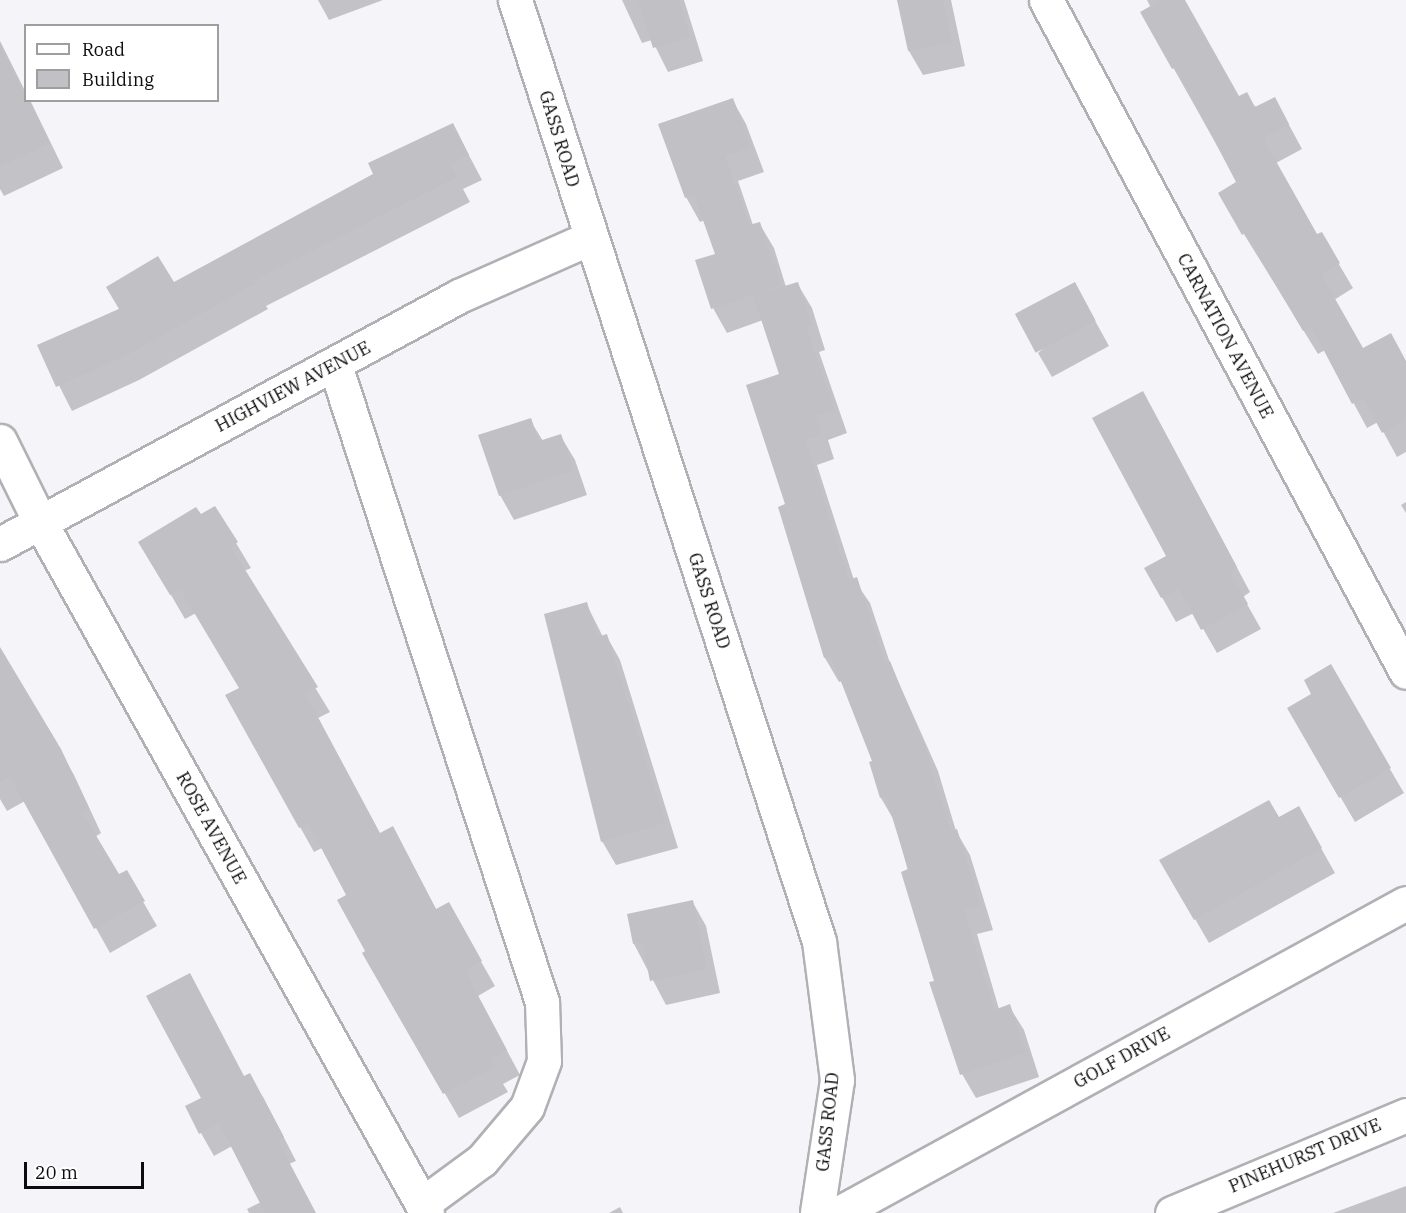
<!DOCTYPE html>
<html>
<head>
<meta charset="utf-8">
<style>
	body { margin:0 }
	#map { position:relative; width:1406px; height:1213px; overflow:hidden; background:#f4f4f9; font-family:"IBM Plex Serif",serif }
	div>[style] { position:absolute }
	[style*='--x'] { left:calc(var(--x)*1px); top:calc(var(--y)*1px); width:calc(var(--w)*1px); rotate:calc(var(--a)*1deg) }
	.shadow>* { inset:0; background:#0003 }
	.building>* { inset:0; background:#c0c0c5; transform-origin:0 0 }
	.roads { filter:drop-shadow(2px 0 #b0b0b5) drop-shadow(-2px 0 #b0b0b5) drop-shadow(0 2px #b0b0b5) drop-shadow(0 -2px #b0b0b5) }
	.street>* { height:33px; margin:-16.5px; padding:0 16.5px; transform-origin:16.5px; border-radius:16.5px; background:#fff }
	.secondary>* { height:33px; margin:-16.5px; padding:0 16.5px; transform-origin:16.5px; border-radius:16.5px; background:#fff }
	span { translate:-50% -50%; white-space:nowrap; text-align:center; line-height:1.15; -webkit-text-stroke:4.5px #fff; paint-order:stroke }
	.street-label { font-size:18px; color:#0c0c0e }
	.legend { position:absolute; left:24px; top:24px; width:195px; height:78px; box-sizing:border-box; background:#fff; border:2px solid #9e9e9f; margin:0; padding:8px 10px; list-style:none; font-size:18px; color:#0c0c0e }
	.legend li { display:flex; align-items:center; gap:12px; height:30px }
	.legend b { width:30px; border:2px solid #9e9e9f }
	.scale { position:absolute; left:24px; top:1162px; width:120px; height:27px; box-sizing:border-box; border:3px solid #0c0c0e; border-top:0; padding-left:8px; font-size:18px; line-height:21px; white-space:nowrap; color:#0c0c0e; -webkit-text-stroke:4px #fff; paint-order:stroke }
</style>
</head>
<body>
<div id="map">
	<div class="shadow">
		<div style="clip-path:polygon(318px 0,383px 0,329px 20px)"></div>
		<div style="clip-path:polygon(622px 0,684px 0,703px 61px,668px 72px,652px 40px,642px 43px)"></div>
		<div style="clip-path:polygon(899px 0,951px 0,965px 66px,923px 75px,909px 51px)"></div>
		<div style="clip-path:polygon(1147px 0,1183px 0,1239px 98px,1288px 123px,1302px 149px,1276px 163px,1317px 236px,1321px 234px,1353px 288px,1334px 300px,1363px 350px,1406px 363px,1406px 452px,1397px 457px,1378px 422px,1367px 428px,1325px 350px,1318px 354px,1234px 218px,1238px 183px,1142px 12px,1151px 8px)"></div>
		<div style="clip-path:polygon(0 85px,30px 100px,63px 168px,4px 196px,0 189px)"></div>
		<div style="clip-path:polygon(732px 99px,746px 124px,764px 172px,738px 181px,753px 225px,759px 223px,774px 248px,786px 287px,797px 283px,812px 308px,825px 350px,819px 352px,847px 433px,828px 440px,834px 459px,817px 465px,854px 580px,870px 603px,890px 663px,938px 771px,956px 831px,970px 855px,993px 930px,977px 934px,999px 1009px,1009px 1006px,1024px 1030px,1039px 1077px,976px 1098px,962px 1074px,895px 822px,881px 798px,871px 763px,874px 762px,843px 681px,839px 682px,825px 658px,780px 508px,787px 505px,781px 374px,763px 320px,727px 333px,713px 308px,717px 255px,705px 220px,700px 222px,686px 197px)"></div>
		<div style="clip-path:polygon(453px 125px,482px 180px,463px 189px,470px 202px,266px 306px,268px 309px,139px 380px,72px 411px,39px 346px,173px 284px,375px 175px)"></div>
		<div style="clip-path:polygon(1088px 308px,1109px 346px,1052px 377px,1038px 353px)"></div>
		<div style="clip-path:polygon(1157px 418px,1250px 592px,1243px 597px,1261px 629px,1217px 653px,1194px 613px,1176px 622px,1146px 569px,1168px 557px)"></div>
		<div style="clip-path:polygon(530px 420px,543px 441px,560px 435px,575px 460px,587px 495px,514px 520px,500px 495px)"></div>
		<div style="clip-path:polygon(1406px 502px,1406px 513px,1401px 505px)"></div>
		<div style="clip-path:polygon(215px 508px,251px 568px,244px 571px,330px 712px,318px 718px,380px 834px,393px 828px,437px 911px,448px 904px,495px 986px,478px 996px,520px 1075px,503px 1084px,508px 1092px,459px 1118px,364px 953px,367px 951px,348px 896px,322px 848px,314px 852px,227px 696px,240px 689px,196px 613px,185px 619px,140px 542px)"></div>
		<div style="clip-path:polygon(586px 603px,603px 637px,606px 635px,620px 660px,678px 848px,616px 865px,602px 841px)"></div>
		<div style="clip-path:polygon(0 649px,74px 775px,101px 833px,95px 837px,119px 876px,126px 872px,157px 926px,110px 953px,25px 801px,7px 811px,0 799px)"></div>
		<div style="clip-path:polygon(1330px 667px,1404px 793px,1355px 822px,1289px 709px,1314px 694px)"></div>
		<div style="clip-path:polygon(1278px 819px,1312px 832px,1335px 873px,1209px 943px,1161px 860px)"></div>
		<div style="clip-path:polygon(692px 901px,706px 926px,720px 993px,666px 1005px,634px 944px,628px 915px)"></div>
		<div style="clip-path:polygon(245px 1077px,263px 1097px,296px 1161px,289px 1164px,315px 1213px,249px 1213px,247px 1209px,261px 1202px,232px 1146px,214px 1156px,201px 1133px,187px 1107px)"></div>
		<div style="clip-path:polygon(1406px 1186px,1406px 1213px,1333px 1213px)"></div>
		<div style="clip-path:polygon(620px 1207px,623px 1213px,609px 1213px)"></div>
	</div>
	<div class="building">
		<div style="clip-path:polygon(638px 0,679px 0,690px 37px,653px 48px)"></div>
		<div style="clip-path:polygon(897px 0,943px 0,952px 42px,908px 51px)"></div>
		<div style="clip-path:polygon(1161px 0,1185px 0,1239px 96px,1247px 92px,1255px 107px,1275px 97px,1289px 124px,1263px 138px,1317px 234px,1322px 232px,1340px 263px,1321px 274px,1363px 348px,1391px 333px,1406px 361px,1406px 420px,1382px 433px,1363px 398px,1352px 404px,1311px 326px,1303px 331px,1245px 233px,1242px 235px,1218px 193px,1236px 182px,1176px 67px,1172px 69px,1140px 12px)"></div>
		<div style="clip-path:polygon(0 41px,26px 93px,26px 100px,29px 100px,50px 143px,0 167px)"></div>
		<div style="clip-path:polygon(733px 98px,751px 147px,725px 156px,749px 225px,760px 222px,781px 285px,711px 309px,695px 260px,715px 254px,694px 195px,685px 198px,658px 124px)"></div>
		<div style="clip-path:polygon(453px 123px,469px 155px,451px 164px,457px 177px,253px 281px,255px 284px,125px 356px,56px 387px,37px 345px,119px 309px,106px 287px,158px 256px,174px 282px,373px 174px,368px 163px)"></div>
		<div style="clip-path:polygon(798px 282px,812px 325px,806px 327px,834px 409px,815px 415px,821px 434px,805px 440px,849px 580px,857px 577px,885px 663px,890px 661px,924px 745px,951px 831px,957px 829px,980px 905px,964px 910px,994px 1010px,1010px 1004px,1026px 1052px,960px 1075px,929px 982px,934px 981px,901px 872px,908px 869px,886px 797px,880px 798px,869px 762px,872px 761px,831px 656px,824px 658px,778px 507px,785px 504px,746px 385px,779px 374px,753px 295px)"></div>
		<div style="left:1075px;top:282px;width:44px;height:68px;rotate:62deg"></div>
		<div style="clip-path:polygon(1143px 391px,1237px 567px,1230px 572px,1248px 604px,1201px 630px,1179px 589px,1161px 598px,1144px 568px,1166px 556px,1092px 418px)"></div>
		<div style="clip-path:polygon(531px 418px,539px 441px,561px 434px,574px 470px,499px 496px,478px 435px)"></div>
		<div style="clip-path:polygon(215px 506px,238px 542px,231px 547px,318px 687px,305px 693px,380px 833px,393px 826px,436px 909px,449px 902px,482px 961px,465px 971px,507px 1050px,491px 1059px,495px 1067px,443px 1094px,362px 953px,365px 951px,337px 900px,346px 895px,308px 823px,299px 828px,225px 695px,239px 688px,180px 589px,170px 595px,138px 542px,196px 507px,201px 514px)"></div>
		<div style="clip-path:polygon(587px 602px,597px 637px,607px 634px,665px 823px,601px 842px,544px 614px)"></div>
		<div style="clip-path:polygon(0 647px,61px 749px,89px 808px,82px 812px,119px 874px,127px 870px,145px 901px,94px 929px,10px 777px,0 782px)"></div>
		<div style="clip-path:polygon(1331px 664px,1391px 768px,1339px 798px,1287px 708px,1311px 694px,1304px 680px)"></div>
		<div style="clip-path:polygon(1269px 800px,1279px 817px,1299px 806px,1322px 848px,1194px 920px,1159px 860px)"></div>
		<div style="clip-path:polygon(693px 900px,707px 969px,650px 981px,642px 942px,633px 944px,627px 914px)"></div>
		<div style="clip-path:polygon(190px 973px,244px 1076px,250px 1073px,284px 1137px,278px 1141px,316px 1213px,265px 1213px,219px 1123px,199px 1134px,185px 1106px,201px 1098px,146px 996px)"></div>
	</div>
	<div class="roads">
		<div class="street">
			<div style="--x:1046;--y:0;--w:762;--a:61.82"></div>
			<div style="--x:335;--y:365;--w:670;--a:72"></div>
			<div style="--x:542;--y:1002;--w:59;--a:88.1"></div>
			<div style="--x:544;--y:1061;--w:49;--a:110.3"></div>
			<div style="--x:527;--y:1107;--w:70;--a:130.3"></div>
			<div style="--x:482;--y:1160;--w:74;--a:143.7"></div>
			<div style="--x:0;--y:441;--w:90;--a:63.7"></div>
			<div style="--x:40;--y:522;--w:792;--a:60.75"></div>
			<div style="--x:0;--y:544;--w:522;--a:-28.38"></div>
			<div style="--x:459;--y:296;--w:143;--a:-23.9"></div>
			<div style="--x:839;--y:1213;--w:646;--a:-28.67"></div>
			<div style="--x:1172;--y:1213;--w:254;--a:-22.7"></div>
		</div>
		<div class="secondary">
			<div style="--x:515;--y:0;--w:989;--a:72.1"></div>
			<div style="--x:819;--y:941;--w:140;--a:82.6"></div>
			<div style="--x:837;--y:1080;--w:134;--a:98.6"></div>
		</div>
	</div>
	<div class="street-label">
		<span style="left:559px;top:139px;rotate:73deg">GASS ROAD</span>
		<span style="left:1225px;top:336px;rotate:62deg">CARNATION AVENUE</span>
		<span style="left:293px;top:387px;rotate:-28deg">HIGHVIEW AVENUE</span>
		<span style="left:709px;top:601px;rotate:72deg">GASS ROAD</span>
		<span style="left:211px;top:828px;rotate:61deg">ROSE AVENUE</span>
		<span style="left:1122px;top:1058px;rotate:-29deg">GOLF DRIVE</span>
		<span style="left:828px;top:1122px;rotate:-84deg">GASS ROAD</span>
		<span style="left:1305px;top:1156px;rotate:-23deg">PINEHURST DRIVE</span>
	</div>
	<ul class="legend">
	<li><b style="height:8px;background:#fff"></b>Road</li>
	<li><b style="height:16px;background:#c0c0c5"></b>Building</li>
	</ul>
	<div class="scale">20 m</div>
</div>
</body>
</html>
